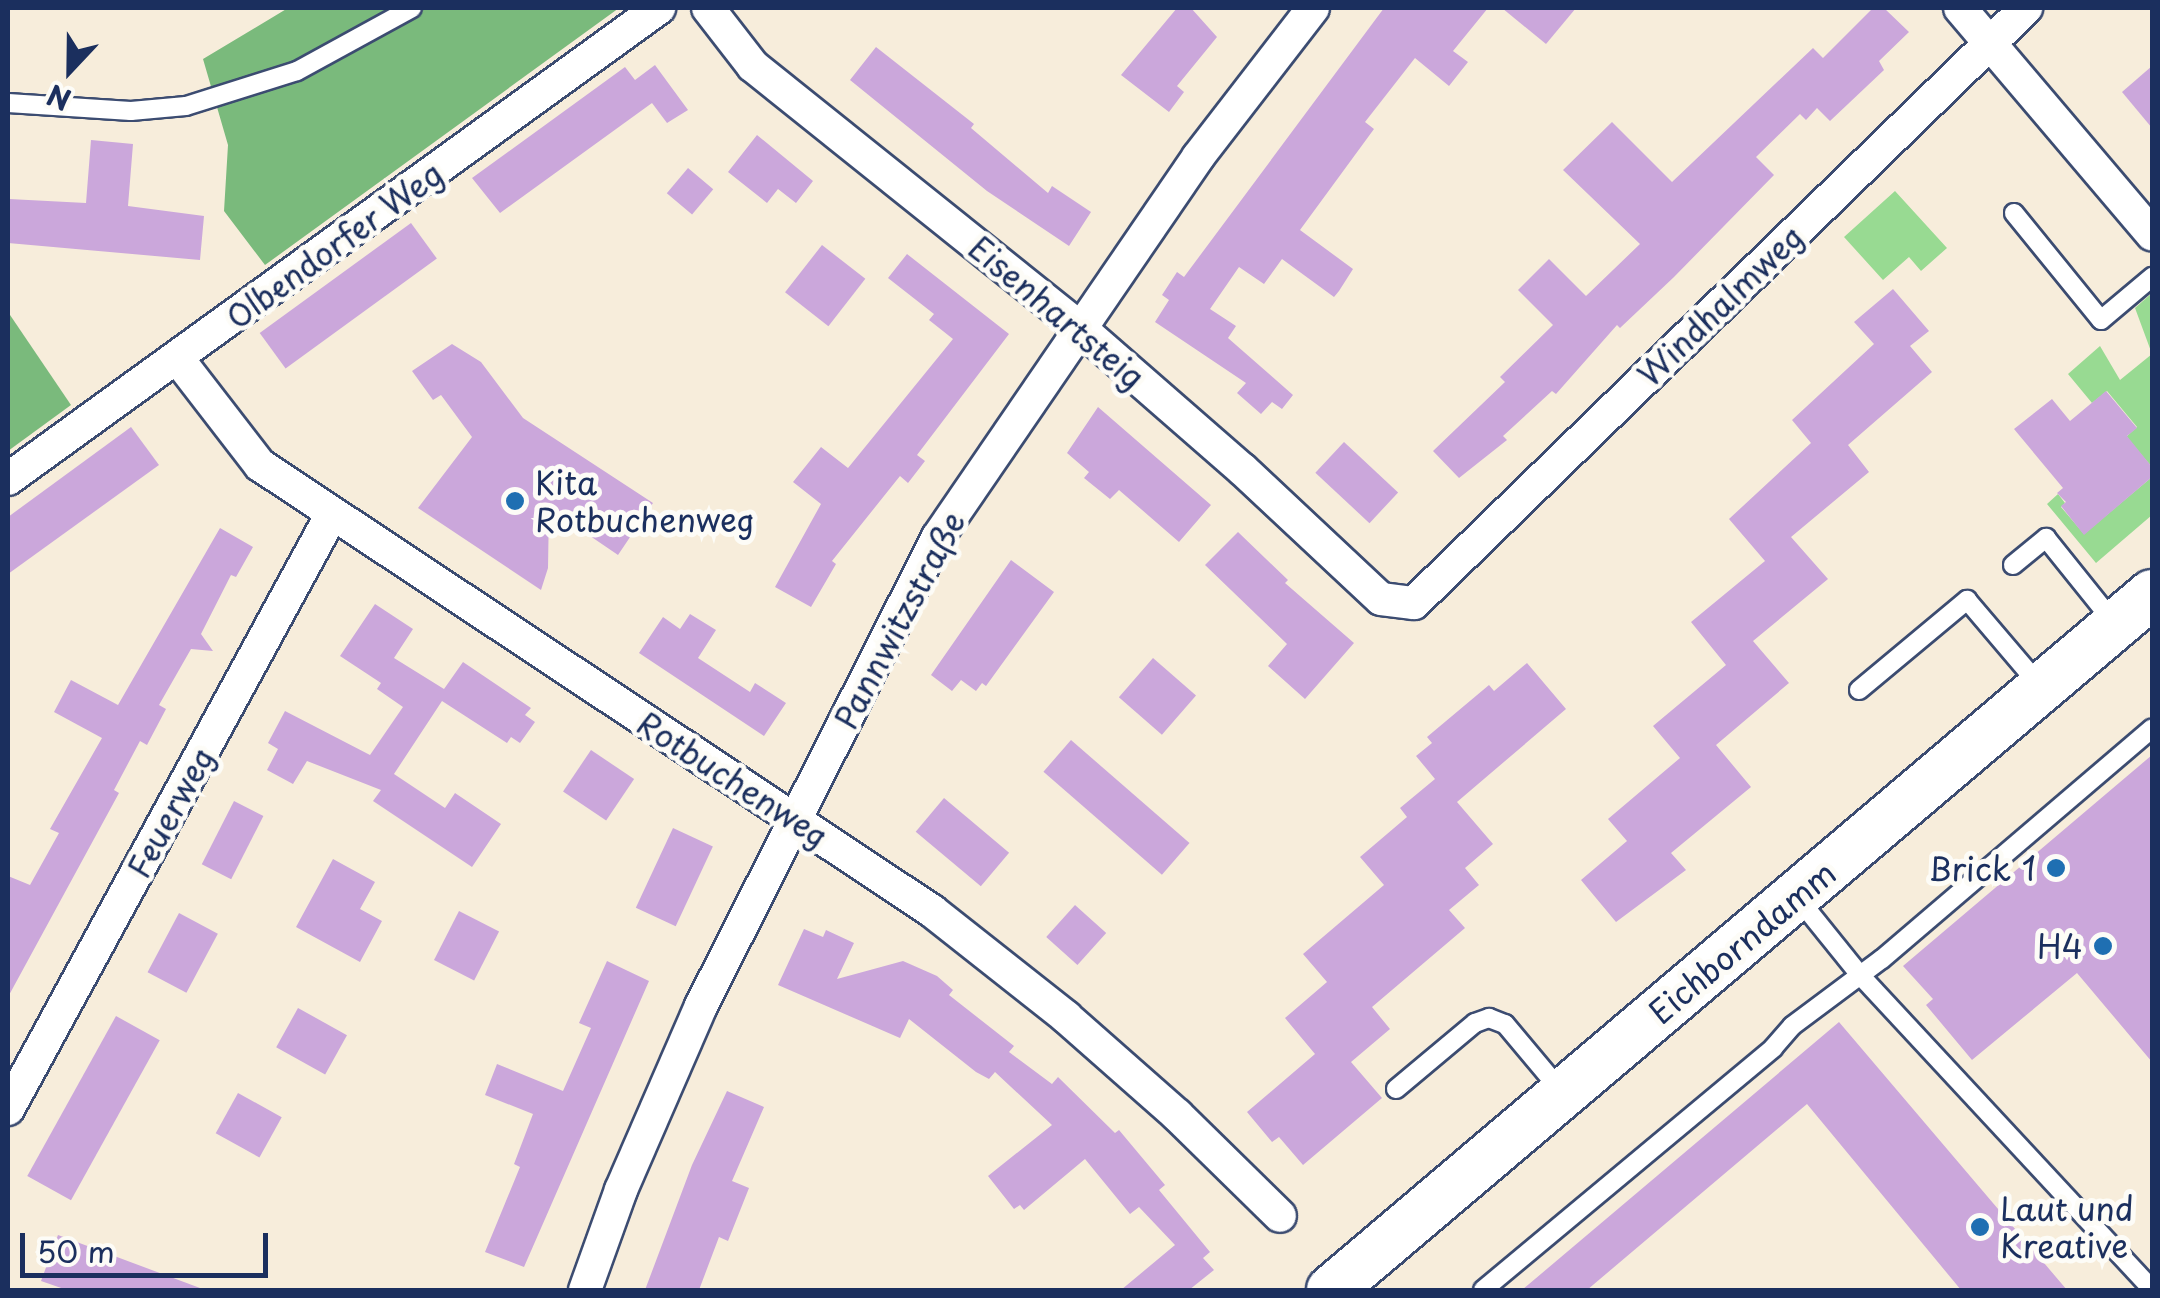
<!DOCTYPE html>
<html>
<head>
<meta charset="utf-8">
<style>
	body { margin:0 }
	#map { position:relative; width:2160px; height:1298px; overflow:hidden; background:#f7eddb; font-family:"Playpen Sans",sans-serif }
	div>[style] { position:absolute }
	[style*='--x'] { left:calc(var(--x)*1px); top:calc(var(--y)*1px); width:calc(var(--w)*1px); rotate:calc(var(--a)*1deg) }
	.green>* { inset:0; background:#98da92 }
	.forest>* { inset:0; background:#7aba7c }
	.building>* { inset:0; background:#cba7db; transform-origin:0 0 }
	.roads { filter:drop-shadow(2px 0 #3c4c71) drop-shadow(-2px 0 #3c4c71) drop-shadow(0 2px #3c4c71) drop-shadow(0 -2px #3c4c71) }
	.lane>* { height:18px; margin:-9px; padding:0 9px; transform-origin:9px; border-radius:9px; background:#fff }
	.street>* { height:32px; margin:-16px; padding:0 16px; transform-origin:16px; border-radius:16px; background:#fff }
	.secondary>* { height:48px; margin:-24px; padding:0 24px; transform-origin:24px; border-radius:24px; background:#fff }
	.dots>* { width:28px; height:28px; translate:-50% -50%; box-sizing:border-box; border:5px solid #fdfcf7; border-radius:50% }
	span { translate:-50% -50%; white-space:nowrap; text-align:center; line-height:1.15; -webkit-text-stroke:10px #fdfcf7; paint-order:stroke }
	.street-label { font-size:32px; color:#1b2f5e }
	.poi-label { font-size:32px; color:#1b2f5e }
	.left { translate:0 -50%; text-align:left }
	.right { translate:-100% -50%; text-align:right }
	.frame { position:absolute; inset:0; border:10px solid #1b2f5e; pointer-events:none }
	.north { position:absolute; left:20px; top:20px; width:100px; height:100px; -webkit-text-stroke:8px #fdfcf7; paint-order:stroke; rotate:202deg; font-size:28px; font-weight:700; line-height:40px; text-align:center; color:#1b2f5e }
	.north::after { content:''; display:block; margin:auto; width:35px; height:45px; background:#1b2f5e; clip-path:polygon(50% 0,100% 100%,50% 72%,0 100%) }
	.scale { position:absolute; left:20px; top:1233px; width:248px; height:45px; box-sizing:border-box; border:5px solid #1b2f5e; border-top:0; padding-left:12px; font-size:30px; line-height:35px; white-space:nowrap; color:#1b2f5e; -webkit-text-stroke:8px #fdfcf7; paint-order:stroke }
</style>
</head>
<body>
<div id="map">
	<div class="green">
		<div style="clip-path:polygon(1895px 191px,1947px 248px,1921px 271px,1909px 257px,1883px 280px,1844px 237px)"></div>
		<div style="clip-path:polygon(2152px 293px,2152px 467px,2126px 437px,2137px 427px,2107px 391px,2092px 403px,2068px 374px,2100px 346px,2120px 380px,2152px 354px,2135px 308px)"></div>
		<div style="clip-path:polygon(2152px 477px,2152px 515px,2096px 563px,2047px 504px,2058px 494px,2065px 503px,2061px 507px,2084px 534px)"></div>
	</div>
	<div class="forest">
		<div style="clip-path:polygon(288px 8px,619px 8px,265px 265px,224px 211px,228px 145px,203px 59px)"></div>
		<div style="clip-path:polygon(8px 312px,71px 405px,8px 451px)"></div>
	</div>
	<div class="building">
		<div style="clip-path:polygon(1177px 8px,1191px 8px,1217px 37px,1177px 86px,1184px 92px,1169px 112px,1121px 75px)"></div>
		<div style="clip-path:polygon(1384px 8px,1488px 8px,1453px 51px,1468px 62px,1449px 86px,1415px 58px,1365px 122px,1374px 129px,1300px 230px,1353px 269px,1339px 291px,1334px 297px,1282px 259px,1264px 284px,1239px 267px,1210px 309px,1236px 326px,1228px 338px,1293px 395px,1282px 409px,1272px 402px,1261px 414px,1237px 393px,1246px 383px,1155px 322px,1169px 300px,1162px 295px,1177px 272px,1184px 277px)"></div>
		<div style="clip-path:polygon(1502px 8px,1576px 8px,1546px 44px)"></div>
		<div style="clip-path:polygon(1873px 8px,1884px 8px,1909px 32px,1879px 61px,1884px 70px,1830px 121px,1817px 108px,1806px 120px,1800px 114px,1756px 157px,1774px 175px,1674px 277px,1620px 328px,1617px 325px,1556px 394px,1552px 391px,1503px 436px,1507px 440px,1459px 478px,1433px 451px,1505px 382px,1500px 377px,1553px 325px,1518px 290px,1549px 259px,1586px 296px,1640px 244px,1563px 170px,1612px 122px,1672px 182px,1813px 48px,1823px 58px)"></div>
		<div style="clip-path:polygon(876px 47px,974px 124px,971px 128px,1048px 193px,1052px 186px,1091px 212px,1069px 246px,987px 191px,850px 80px)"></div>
		<div style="clip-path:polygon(655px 65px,688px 110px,667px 123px,652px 103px,500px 213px,472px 178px,625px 67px,635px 80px)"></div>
		<div style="clip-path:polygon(2152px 66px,2152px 128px,2122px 92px)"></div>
		<div style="clip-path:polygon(757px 135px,813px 181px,796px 203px,778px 189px,767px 203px,728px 172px)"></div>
		<div style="clip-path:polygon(91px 140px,133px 144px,128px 206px,204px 216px,200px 260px,8px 243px,9px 199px,86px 203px)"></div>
		<div style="left:688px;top:168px;width:33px;height:33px;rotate:40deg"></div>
		<div style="left:411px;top:223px;width:44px;height:187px;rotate:54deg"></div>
		<div style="left:822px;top:245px;width:55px;height:60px;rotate:38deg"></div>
		<div style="clip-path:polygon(907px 254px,1009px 334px,917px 455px,925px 461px,908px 483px,900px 476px,832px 561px,836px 564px,811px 607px,775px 587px,821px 504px,793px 482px,821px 447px,848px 468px,953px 339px,929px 320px,934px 314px,888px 278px)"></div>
		<div style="clip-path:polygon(1893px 289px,1929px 331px,1910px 346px,1932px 372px,1848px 445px,1869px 472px,1791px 537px,1828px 579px,1753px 641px,1789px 683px,1716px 745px,1751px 787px,1671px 853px,1686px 870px,1616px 922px,1581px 880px,1627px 841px,1608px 819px,1680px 758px,1653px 726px,1726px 665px,1691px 622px,1765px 561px,1729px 519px,1811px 443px,1792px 420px,1874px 344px,1854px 322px)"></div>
		<div style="clip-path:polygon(452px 344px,481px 362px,523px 418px,653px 503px,618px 555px,549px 508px,548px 568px,541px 590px,418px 508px,472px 437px,441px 395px,433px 400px,412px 371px)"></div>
		<div style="clip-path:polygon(2106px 391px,2137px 428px,2127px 436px,2152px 467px,2152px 477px,2084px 535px,2061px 506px,2066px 502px,2057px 493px,2063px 488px,2014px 429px,2052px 399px,2070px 421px)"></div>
		<div style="clip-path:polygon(1098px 407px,1211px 505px,1179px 542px,1119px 490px,1110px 499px,1084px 478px,1089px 472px,1067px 453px)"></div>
		<div style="clip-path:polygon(131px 427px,159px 465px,8px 574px,8px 517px)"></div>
		<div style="left:1344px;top:442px;width:74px;height:42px;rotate:43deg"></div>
		<div style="clip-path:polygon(220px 528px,253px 547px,236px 577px,231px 575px,201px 634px,213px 651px,191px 649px,159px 705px,166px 709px,147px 745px,140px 741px,114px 790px,119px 793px,8px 997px,8px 876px,30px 885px,59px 833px,50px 829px,102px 738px,54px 712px,71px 680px,118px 705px)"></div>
		<div style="clip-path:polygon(1238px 532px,1288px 580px,1285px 583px,1354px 643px,1305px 699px,1268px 666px,1287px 644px,1205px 565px)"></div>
		<div style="clip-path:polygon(1011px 560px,1054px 592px,986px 686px,982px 683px,976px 691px,961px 680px,952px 691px,931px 675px)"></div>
		<div style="clip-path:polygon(375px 604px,413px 629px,394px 658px,444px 689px,463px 662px,531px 708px,525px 715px,535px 722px,520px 743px,511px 737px,507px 743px,442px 701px,394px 774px,445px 808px,455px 793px,501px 824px,472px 867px,373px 801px,381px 790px,307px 761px,293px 784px,267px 770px,278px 749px,268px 743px,285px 711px,370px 755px,403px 707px,377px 689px,381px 683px,340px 656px)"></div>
		<div style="clip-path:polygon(690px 614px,716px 630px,698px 658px,750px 692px,755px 683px,786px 703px,764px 736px,639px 653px,663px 617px,680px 629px)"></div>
		<div style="left:1153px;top:658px;width:57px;height:52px;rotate:41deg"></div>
		<div style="clip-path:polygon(1527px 663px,1566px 709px,1457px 802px,1493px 844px,1465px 868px,1479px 885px,1449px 910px,1465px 928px,1372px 1007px,1390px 1029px,1351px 1062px,1382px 1098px,1303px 1165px,1279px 1137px,1272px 1142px,1247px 1112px,1315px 1054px,1285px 1018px,1327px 982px,1303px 954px,1384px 885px,1360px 857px,1407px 817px,1400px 808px,1435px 779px,1416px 756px,1432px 743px,1427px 737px,1489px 685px,1494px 691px)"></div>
		<div style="left:1071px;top:740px;width:157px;height:42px;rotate:41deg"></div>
		<div style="left:591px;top:750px;width:52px;height:50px;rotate:34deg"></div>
		<div style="clip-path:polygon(2152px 755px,2152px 1062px,2077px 973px,1972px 1060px,1926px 1005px,1933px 999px,1903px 966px)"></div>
		<div style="left:944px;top:798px;width:85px;height:44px;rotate:40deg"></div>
		<div style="left:234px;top:801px;width:33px;height:71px;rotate:27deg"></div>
		<div style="left:673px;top:828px;width:44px;height:88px;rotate:25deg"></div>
		<div style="clip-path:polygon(333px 859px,375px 882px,360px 909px,382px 921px,360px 962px,296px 927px)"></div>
		<div style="left:1075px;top:905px;width:42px;height:43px;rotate:42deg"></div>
		<div style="left:459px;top:911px;width:45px;height:55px;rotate:27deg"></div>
		<div style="left:179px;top:913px;width:44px;height:67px;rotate:28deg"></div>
		<div style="clip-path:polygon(804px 929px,823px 937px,826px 930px,854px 943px,837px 979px,903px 961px,937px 976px,953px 990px,949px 995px,1014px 1046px,1009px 1052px,1052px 1084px,1058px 1077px,1115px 1133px,1119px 1130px,1165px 1185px,1159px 1190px,1210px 1252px,1203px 1258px,1214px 1270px,1189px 1290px,1121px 1290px,1175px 1245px,1139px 1207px,1130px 1214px,1085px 1159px,1024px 1210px,1020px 1205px,1014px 1209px,988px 1176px,1052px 1125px,995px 1072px,989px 1079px,976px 1072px,909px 1019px,900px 1038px,778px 985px)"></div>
		<div style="clip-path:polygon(607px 961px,649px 981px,524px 1267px,485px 1252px,520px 1167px,514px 1164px,533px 1114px,485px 1095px,497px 1064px,563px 1091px,591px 1028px,579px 1023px)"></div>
		<div style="left:298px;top:1008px;width:56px;height:45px;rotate:29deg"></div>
		<div style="left:116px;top:1016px;width:50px;height:183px;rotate:29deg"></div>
		<div style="clip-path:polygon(1839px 1022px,2067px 1290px,1961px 1290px,1807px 1104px,1587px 1290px,1522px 1290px)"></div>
		<div style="clip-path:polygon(727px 1091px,764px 1107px,732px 1181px,749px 1188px,728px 1241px,719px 1237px,699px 1290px,645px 1290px,692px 1165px)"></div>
		<div style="left:238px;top:1093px;width:50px;height:46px;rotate:29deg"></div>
		<div style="clip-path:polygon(58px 1235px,200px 1288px,200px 1290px,67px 1290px,41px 1281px)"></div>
	</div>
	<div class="roads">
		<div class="lane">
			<div style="--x:8;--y:103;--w:123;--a:3.7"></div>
			<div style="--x:131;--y:111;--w:55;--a:-5.2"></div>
			<div style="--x:186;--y:106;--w:116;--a:-17.5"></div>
			<div style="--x:297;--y:71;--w:131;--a:-28.7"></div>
			<div style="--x:2014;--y:213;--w:138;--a:50.9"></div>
			<div style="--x:2101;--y:320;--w:67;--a:-40.1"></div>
			<div style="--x:2013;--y:565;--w:43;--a:-39.3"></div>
			<div style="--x:2046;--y:538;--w:112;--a:51.2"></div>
			<div style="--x:1859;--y:690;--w:141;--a:-39.8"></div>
			<div style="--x:1967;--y:600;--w:116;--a:49.6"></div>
			<div style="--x:1797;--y:897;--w:100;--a:51.1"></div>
			<div style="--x:1860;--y:975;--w:429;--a:47.1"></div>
			<div style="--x:1396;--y:1089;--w:103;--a:-39.9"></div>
			<div style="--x:1475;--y:1023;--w:15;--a:-20"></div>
			<div style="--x:1489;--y:1018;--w:17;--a:21"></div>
			<div style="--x:1505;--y:1024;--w:89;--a:50"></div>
			<div style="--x:1483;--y:1290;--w:378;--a:-39.8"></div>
			<div style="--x:1773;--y:1048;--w:29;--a:-49"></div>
			<div style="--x:1792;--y:1026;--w:112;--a:-36.7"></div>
			<div style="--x:1882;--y:959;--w:355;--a:-40.5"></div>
		</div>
		<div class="street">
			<div style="--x:708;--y:8;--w:73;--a:52.2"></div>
			<div style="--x:753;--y:66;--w:418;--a:38.7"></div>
			<div style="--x:1079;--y:327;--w:216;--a:41.1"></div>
			<div style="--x:1242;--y:469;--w:190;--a:43.1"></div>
			<div style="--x:1381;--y:599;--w:33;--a:7"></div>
			<div style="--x:1414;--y:603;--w:854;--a:-44.19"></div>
			<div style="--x:1960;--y:8;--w:297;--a:49.7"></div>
			<div style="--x:178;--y:359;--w:134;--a:52.3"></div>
			<div style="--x:260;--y:465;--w:807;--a:33.57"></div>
			<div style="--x:932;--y:911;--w:171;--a:38.3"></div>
			<div style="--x:1066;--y:1017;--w:148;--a:41.4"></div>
			<div style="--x:1177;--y:1115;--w:144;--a:44.4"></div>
			<div style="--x:8;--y:479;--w:804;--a:-35.89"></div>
			<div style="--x:8;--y:1109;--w:677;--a:-61.43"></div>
			<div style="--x:585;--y:1290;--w:106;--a:-70.2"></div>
			<div style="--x:621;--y:1190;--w:201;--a:-66.5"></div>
			<div style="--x:701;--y:1006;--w:525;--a:-63.19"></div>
			<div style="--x:938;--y:537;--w:460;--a:-55.6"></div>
			<div style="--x:1198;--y:157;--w:188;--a:-52.3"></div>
		</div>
		<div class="secondary">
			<div style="--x:1331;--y:1290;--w:1076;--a:-40.29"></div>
		</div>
	</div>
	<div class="dots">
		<div style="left:515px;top:501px;background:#1f6fb2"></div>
		<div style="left:2056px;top:868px;background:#1f6fb2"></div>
		<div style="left:2103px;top:946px;background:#1f6fb2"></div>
		<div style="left:1980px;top:1227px;background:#1f6fb2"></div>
	</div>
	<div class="street-label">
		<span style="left:334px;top:245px;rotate:-36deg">Olbendorfer Weg</span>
		<span style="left:1720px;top:305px;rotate:-44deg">Windhalmweg</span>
		<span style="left:1057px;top:312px;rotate:40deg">Eisenhartsteig</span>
		<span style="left:899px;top:620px;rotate:-62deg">Pannwitzstraße</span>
		<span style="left:733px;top:779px;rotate:33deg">Rotbuchenweg</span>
		<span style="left:170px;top:812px;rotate:-61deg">Feuerweg</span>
		<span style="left:1742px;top:942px;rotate:-40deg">Eichborndamm</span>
	</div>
	<div class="poi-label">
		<span class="left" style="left:535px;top:501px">Kita<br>Rotbuchenweg</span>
		<span class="right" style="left:2036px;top:868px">Brick 1</span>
		<span class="right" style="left:2083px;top:946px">H4</span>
		<span class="left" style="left:2000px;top:1227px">Laut und<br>Kreative</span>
	</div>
	<div class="frame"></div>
	<div class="north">N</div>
	<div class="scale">50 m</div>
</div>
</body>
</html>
